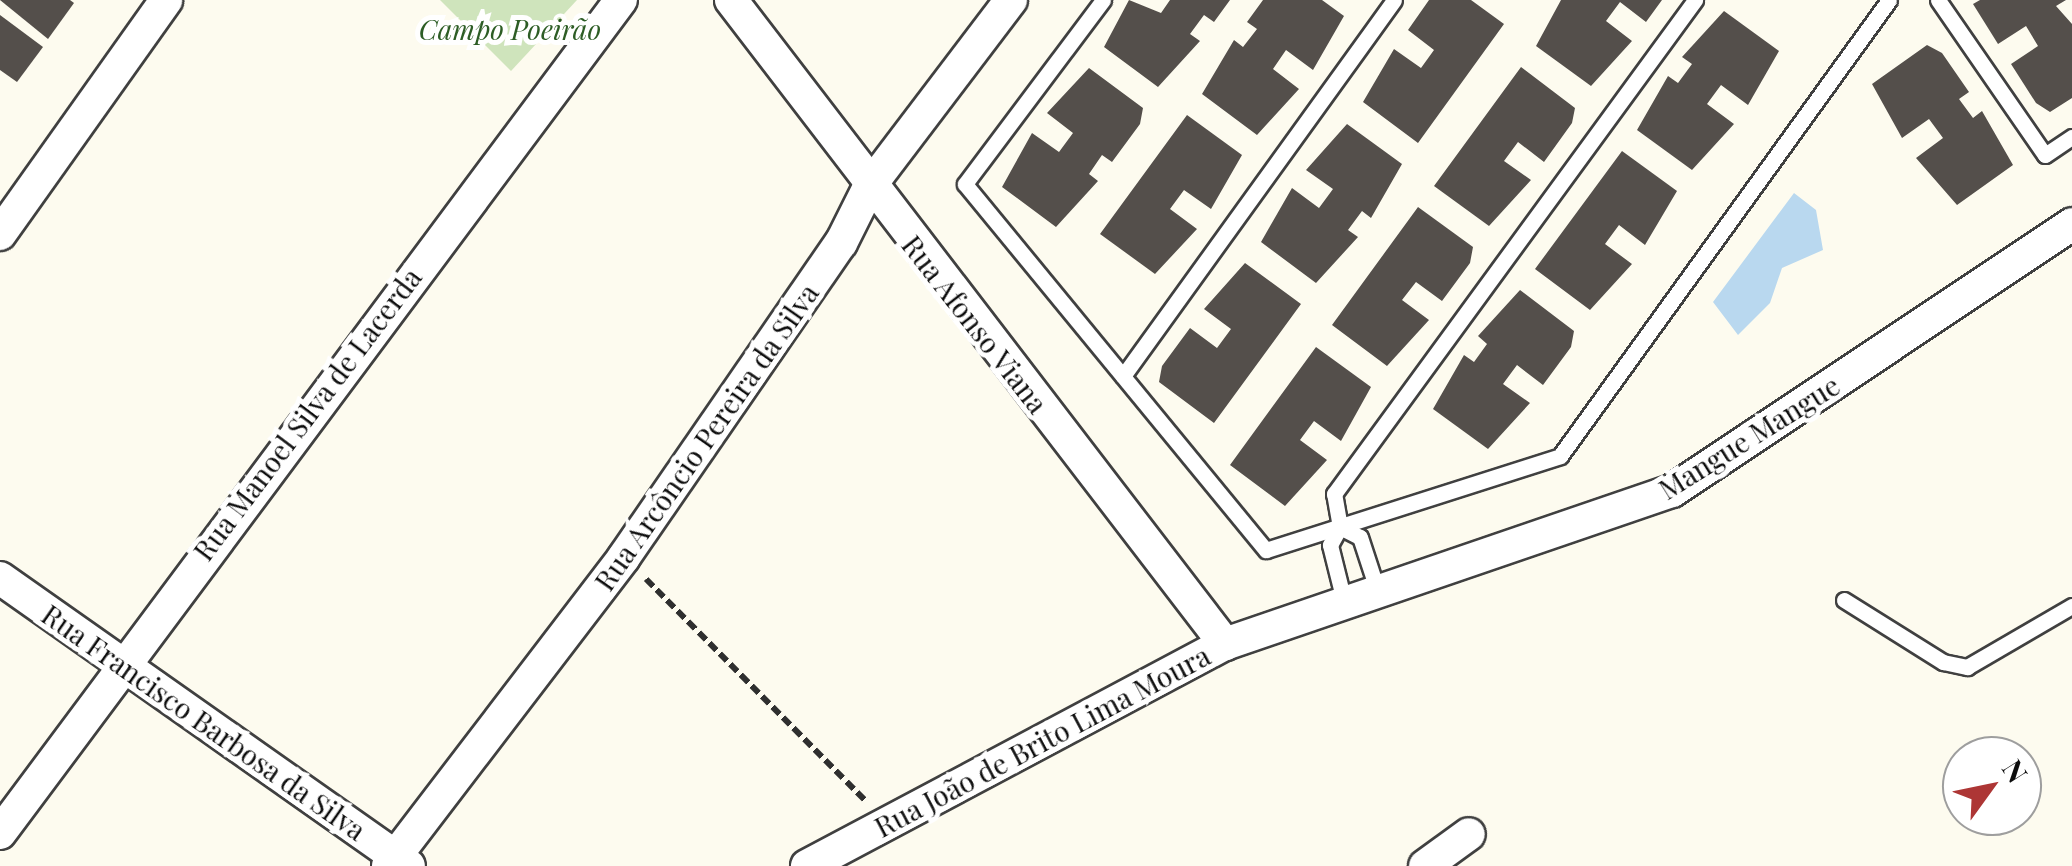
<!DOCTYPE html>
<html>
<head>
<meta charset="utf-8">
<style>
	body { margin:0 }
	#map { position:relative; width:2072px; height:866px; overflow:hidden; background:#fdfbef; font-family:"Playfair Display",serif }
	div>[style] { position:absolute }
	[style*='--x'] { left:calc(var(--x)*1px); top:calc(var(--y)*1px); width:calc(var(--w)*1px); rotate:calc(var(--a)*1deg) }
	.green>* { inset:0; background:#cfe4bc }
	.water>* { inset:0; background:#b9d8ef }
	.building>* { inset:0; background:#544f4b }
	.path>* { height:6px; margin-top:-3px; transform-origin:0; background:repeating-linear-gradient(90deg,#2f2f2f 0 10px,transparent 0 15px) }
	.roads { filter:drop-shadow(2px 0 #404040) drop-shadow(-2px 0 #404040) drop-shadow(0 2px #404040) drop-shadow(0 -2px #404040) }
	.service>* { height:15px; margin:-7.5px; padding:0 7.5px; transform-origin:7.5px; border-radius:7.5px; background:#fff }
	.minor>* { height:32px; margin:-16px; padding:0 16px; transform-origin:16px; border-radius:16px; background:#fff }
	span { translate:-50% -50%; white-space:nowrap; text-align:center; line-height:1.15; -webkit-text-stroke:10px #fff; paint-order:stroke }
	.park-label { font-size:28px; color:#2d5d25; font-style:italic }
	.street-label { font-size:28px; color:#0d0d0d }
	.north { position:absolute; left:1942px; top:736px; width:100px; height:100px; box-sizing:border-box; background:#fff; border:2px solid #9e9e9e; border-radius:50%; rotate:57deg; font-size:28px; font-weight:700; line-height:40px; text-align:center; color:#0d0d0d }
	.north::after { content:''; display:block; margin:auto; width:35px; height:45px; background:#ad3635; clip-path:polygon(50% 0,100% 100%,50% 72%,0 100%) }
</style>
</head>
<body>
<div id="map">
	<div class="green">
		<div style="clip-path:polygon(440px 0,577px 0,511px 71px)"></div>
	</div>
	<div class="water">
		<div style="clip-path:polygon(1794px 193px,1816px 210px,1823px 250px,1782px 268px,1770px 303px,1738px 335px,1713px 302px)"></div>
	</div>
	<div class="building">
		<div style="clip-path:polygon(0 0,70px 0,74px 3px,48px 39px)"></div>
		<div style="clip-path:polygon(1129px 0,1161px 13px,1170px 0,1230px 0,1214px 22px,1204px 15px,1190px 34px,1200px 41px,1158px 87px,1104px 47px)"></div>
		<div style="clip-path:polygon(1263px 0,1322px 0,1344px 16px,1313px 70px,1286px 50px,1273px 69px,1299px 89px,1257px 135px,1202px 94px,1234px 40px,1243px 47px,1257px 29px,1247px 22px)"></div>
		<div style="clip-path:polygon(1429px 0,1471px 0,1504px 24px,1418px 143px,1363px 102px,1394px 49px,1421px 68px,1434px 50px,1408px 30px)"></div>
		<div style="clip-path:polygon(1561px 0,1662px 0,1646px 22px,1620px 2px,1606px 21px,1632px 41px,1591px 86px,1536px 46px)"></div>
		<div style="clip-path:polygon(1980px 0,2066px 0,2056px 6px,2072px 24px,2072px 98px,2050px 112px,2036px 103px,2011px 64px,2038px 46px,2026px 26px,1998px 44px,1973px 4px)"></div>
		<div style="clip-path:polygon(1724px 11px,1779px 51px,1748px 105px,1721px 85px,1707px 104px,1734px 124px,1692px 170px,1637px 130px,1668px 76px,1678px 83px,1692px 64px,1682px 57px)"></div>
		<div style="clip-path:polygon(0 15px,43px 47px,17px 82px,0 70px)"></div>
		<div style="clip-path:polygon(1927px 45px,1942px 53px,1969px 92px,1959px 99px,1973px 118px,1982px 111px,2013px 165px,1957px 205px,1916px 158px,1943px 138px,1929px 119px,1902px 138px,1872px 84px)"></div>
		<div style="clip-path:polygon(1521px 67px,1575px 108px,1572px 123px,1544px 162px,1518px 142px,1504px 161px,1531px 180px,1489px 226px,1434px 186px)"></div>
		<div style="clip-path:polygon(1089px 68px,1143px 108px,1140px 124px,1112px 162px,1102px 155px,1089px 174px,1098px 181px,1056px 227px,1002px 187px,1032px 133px,1059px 152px,1073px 133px,1047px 113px)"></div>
		<div style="clip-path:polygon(1187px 115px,1242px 155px,1211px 209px,1184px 190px,1170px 209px,1197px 229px,1155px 274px,1100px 234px)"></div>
		<div style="clip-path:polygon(1347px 124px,1402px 164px,1371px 218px,1362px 211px,1348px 230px,1358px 237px,1316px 283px,1261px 242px,1292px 188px,1319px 208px,1333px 189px,1306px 170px)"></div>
		<div style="clip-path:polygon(1622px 151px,1677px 191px,1645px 245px,1619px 225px,1605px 244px,1632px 264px,1590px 310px,1535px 269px)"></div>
		<div style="clip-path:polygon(1418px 207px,1473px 247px,1470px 263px,1442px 301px,1416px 282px,1402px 300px,1429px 320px,1387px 366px,1332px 325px)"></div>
		<div style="clip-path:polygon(1245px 263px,1301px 304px,1214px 423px,1159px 382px,1162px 366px,1190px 328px,1217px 348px,1231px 329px,1204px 309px)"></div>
		<div style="clip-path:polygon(1520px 290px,1574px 331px,1571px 347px,1543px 385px,1517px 365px,1503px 384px,1530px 403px,1488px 449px,1433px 409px,1464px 355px,1474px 362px,1487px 344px,1478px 336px)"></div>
		<div style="clip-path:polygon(1316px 347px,1371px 387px,1341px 441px,1314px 421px,1300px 440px,1327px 460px,1285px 506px,1230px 465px)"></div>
	</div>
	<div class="path">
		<div style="--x:646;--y:579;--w:313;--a:45.3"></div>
	</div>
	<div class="roads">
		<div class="service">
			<div style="--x:1103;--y:0;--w:230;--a:126.9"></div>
			<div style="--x:965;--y:184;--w:474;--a:50.6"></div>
			<div style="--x:1266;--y:550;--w:309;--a:-17.7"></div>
			<div style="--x:1560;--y:456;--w:562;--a:-54.19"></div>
			<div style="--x:1938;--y:0;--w:188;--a:55.4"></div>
			<div style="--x:2045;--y:155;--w:32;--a:-34"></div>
			<div style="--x:1123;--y:376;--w:463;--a:-54.2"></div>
			<div style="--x:1340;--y:527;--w:22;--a:27"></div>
			<div style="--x:1360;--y:537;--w:55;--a:71.9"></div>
			<div style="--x:1844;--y:600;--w:117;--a:32.1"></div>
			<div style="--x:1943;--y:662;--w:25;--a:12"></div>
			<div style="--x:1967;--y:667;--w:121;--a:-30.2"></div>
			<div style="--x:1344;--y:601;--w:58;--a:-104"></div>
			<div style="--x:1330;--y:545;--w:21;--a:-61"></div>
			<div style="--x:1340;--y:527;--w:34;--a:-100"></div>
			<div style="--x:1334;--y:494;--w:612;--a:-53.84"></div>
		</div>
		<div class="minor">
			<div style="--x:731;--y:0;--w:812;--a:52.51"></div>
			<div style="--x:0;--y:234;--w:287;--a:-54.6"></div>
			<div style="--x:0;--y:578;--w:500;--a:35.15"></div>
			<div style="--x:0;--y:833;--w:1039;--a:-53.3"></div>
			<div style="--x:388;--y:866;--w:389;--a:-52.6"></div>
			<div style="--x:624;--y:557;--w:382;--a:-55.4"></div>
			<div style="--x:841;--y:243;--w:63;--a:-63.4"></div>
			<div style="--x:869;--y:187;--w:235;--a:-52.8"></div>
			<div style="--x:807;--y:866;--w:473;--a:-28"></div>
			<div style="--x:1225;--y:644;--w:472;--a:-18.9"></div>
			<div style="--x:1672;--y:491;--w:481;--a:-33.7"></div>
			<div style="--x:1425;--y:866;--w:54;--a:-36"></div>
		</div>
	</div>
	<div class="park-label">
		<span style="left:510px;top:29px">Campo Poeirão</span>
	</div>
	<div class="street-label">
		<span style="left:975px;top:324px;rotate:52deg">Rua Afonso Viana</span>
		<span style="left:307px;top:414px;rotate:-53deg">Rua Manoel Silva de Lacerda</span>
		<span style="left:706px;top:437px;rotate:-55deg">Rua Arcôncio Pereira da Silva</span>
		<span style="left:1749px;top:437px;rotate:-32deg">Mangue Mangue</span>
		<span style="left:204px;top:722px;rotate:35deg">Rua Francisco Barbosa da Silva</span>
		<span style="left:1042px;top:741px;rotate:-28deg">Rua João de Brito Lima Moura</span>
	</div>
	<div class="north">N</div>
</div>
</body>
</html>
